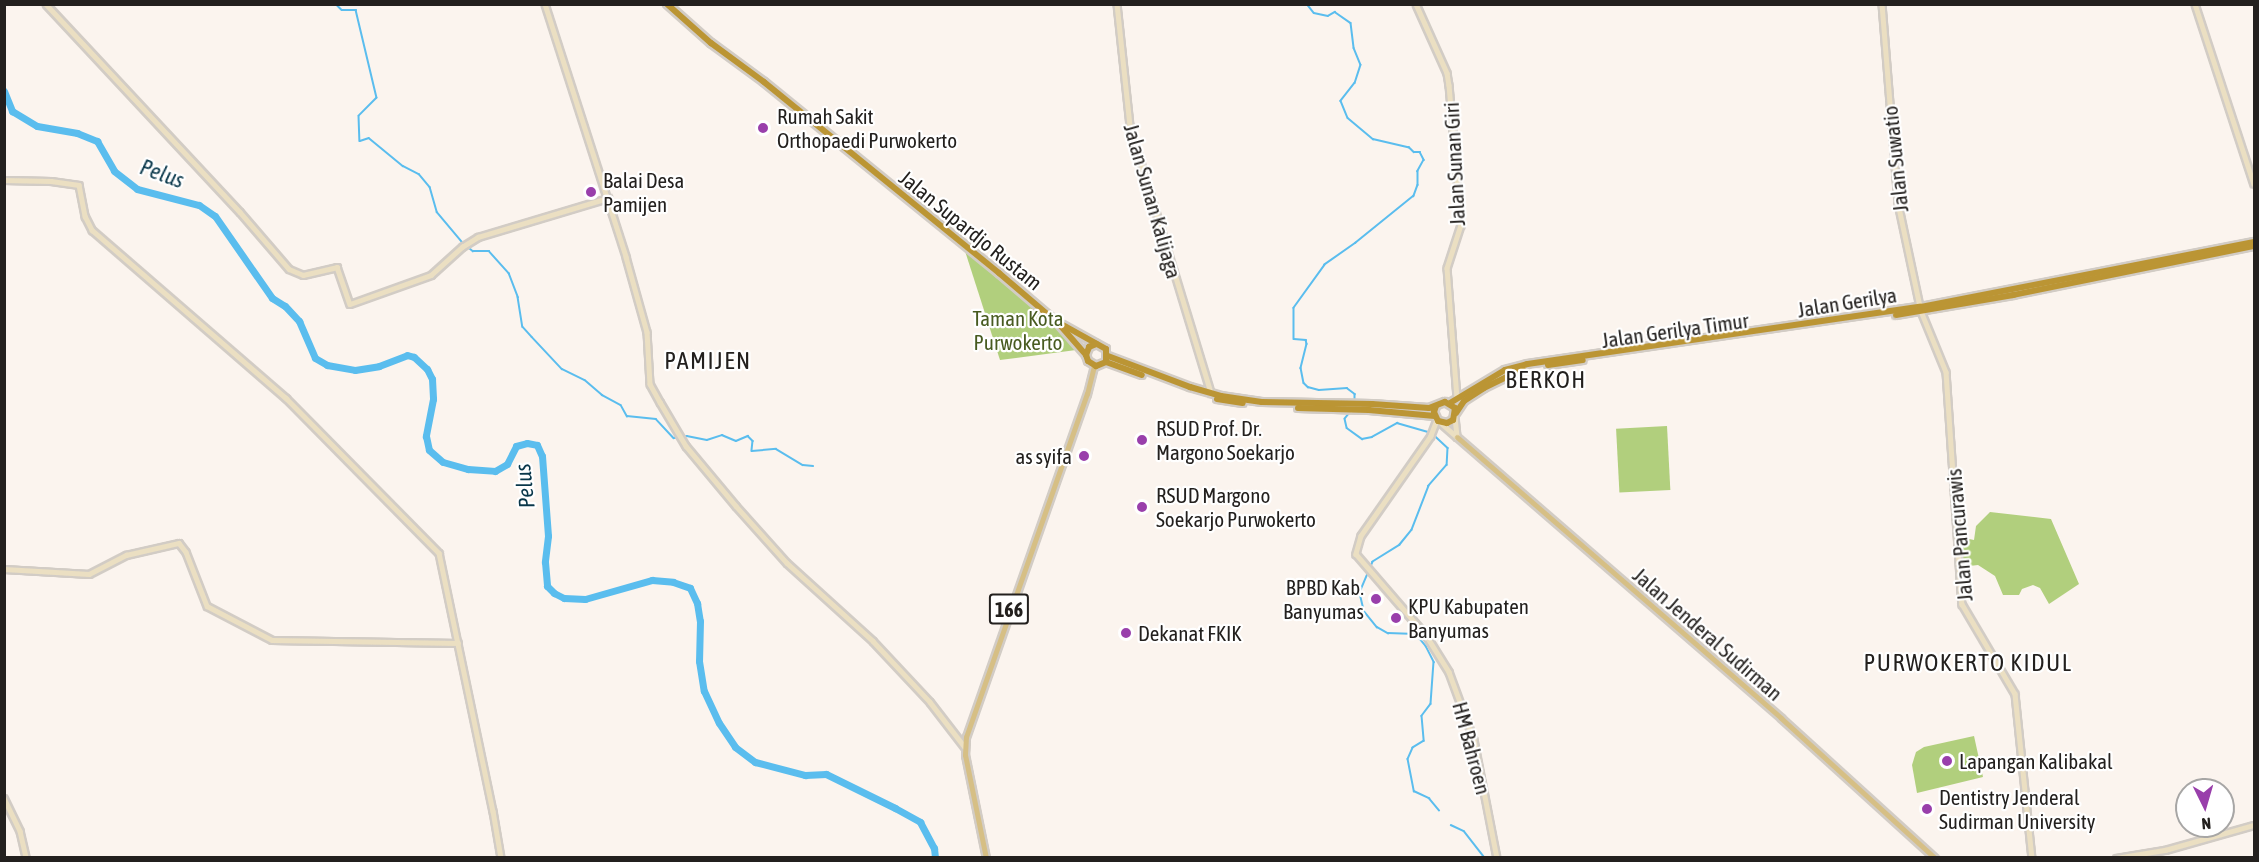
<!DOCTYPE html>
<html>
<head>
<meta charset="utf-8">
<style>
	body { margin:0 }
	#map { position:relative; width:2259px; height:862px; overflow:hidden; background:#fbf4ee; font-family:"Asap Condensed",sans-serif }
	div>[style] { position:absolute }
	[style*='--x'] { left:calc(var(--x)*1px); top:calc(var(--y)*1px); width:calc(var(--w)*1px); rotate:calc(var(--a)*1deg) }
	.green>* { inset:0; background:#b1cf7d; transform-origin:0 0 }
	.stream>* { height:1.5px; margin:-0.75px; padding:0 0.75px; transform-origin:0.75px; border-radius:0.75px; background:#5abdee }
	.river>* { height:7px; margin:-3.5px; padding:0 3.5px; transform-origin:3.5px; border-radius:3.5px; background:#5abdee }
	.roads { filter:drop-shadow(2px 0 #d2ccc5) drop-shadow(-2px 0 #d2ccc5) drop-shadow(0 2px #d2ccc5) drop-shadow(0 -2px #d2ccc5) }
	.secondary>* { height:4.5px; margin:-2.25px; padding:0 2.25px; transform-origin:2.25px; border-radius:2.25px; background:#ebdfc2 }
	.primary>* { height:5px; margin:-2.5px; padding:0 2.5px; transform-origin:2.5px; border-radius:2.5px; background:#d6bf85 }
	.highway>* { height:6px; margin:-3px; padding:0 3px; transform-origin:3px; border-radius:3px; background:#bb9534 }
	.dots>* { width:16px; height:16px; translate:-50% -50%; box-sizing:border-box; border:3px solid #fff; border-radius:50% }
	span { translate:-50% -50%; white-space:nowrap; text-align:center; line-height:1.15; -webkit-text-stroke:4.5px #fff; paint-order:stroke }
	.shield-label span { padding:2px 4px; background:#fff; border:2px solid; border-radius:4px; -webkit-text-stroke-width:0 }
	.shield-label { font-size:20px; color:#23201e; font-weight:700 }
	.poi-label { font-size:21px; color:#23201e }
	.left { translate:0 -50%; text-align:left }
	.right { translate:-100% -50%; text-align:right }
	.street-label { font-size:21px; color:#23201e }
	.park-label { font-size:21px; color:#485b20 }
	.water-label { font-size:22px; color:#09374a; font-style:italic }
	.quarter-label { font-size:24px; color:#23201e; letter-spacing:1.5px }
	.frame { position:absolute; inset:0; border:6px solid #23201e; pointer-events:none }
	.north { position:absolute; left:2175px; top:778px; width:60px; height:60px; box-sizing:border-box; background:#fff; border:2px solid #a7a6a5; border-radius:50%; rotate:175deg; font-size:16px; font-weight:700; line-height:24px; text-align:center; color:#23201e }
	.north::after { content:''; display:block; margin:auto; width:21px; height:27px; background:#993fab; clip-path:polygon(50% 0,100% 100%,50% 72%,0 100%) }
</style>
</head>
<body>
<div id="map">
	<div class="green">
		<div style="clip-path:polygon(965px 251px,1071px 340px,1076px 350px,1000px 360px)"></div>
		<div style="left:1667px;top:426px;width:64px;height:51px;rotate:87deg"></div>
		<div style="clip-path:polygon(1990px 512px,2051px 519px,2079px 584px,2049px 604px,2040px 588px,2033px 585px,2022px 589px,2019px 595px,2003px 595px,1995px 576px,1978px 565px,1961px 567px,1960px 537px,1974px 540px,1976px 526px)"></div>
		<div style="clip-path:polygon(1974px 736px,1983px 777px,1917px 793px,1912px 765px,1916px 752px,1924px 747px)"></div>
	</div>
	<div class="stream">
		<div style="--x:336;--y:4;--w:8;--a:45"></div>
		<div style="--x:342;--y:10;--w:14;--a:0"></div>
		<div style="--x:356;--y:10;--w:90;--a:76.6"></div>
		<div style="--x:377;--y:98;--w:25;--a:135"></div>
		<div style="--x:359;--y:116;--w:25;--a:88"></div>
		<div style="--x:360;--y:141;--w:9;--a:-18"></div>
		<div style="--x:369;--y:138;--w:44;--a:39.5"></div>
		<div style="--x:403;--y:166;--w:18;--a:27"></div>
		<div style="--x:419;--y:174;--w:17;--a:50"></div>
		<div style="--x:430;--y:187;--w:26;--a:74"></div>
		<div style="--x:437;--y:212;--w:40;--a:50"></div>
		<div style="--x:1307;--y:4;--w:11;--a:52"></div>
		<div style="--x:1314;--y:13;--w:14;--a:12"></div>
		<div style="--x:1328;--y:16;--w:8;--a:-30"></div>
		<div style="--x:1335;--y:12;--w:19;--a:35"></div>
		<div style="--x:1351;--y:23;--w:25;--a:83"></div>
		<div style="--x:1354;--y:48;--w:18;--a:68"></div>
		<div style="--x:1361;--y:65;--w:19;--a:108"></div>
		<div style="--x:1355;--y:83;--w:23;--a:128"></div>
		<div style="--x:1341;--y:101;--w:18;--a:68"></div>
		<div style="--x:1348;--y:118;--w:33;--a:40"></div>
		<div style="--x:1373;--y:139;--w:37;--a:13"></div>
		<div style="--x:1409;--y:147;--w:7;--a:45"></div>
		<div style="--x:1414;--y:152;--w:6;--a:0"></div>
		<div style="--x:1420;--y:152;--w:9;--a:63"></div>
		<div style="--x:1424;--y:160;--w:13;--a:119"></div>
		<div style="--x:1418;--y:171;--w:14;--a:90"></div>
		<div style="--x:1418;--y:185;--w:12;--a:110"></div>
		<div style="--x:1414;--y:196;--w:75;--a:141"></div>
		<div style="--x:1356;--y:243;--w:38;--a:145"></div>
		<div style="--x:1325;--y:265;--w:53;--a:125.8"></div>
		<div style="--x:1294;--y:308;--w:31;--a:90"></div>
		<div style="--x:1294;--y:339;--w:12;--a:5"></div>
		<div style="--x:1306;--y:340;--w:4;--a:76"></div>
		<div style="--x:1307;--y:344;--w:25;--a:104"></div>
		<div style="--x:1301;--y:368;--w:15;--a:79"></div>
		<div style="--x:1304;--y:383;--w:6;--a:45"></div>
		<div style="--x:1308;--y:387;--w:11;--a:15"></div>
		<div style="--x:1319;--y:390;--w:28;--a:-4"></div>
		<div style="--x:1347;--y:388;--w:10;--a:37"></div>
		<div style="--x:1355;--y:394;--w:6;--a:90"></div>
		<div style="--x:467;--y:246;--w:8;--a:40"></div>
		<div style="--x:473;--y:251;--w:16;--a:0"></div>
		<div style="--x:489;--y:251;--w:30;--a:48"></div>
		<div style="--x:509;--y:273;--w:26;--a:69"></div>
		<div style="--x:518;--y:297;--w:30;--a:81"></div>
		<div style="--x:523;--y:327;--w:13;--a:48"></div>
		<div style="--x:532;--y:337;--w:44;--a:46.8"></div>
		<div style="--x:562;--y:369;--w:25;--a:26"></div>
		<div style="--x:585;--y:380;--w:23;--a:41"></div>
		<div style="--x:602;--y:395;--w:21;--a:28"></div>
		<div style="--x:621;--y:405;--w:13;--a:61"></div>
		<div style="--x:627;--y:416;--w:29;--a:6"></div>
		<div style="--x:656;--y:419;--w:26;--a:47"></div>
		<div style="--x:674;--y:438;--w:13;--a:-9"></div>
		<div style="--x:687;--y:436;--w:20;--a:11"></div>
		<div style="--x:707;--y:440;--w:16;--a:-18"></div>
		<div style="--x:722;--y:435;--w:15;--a:23"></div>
		<div style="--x:736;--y:441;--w:13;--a:-23"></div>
		<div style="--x:748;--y:436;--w:7;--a:45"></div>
		<div style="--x:753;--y:441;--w:10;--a:96"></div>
		<div style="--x:752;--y:451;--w:24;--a:-5"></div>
		<div style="--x:776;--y:449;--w:31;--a:31"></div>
		<div style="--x:803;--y:465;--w:10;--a:6"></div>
		<div style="--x:1349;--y:414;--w:6;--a:129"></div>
		<div style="--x:1345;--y:419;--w:9;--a:77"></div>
		<div style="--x:1347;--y:428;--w:19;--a:36"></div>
		<div style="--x:1362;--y:439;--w:10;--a:-11"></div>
		<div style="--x:1372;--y:437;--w:29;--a:-29"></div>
		<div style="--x:1397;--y:423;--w:33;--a:16"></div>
		<div style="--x:1434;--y:435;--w:19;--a:43"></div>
		<div style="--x:1448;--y:448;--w:17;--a:93"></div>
		<div style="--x:1447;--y:465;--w:28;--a:131"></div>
		<div style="--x:1429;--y:486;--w:47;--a:111.1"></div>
		<div style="--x:1412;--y:530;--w:19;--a:129"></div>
		<div style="--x:1400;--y:545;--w:32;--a:148"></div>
		<div style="--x:1373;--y:562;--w:34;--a:113"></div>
		<div style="--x:1360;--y:593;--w:18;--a:77"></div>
		<div style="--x:1364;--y:611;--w:21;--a:51"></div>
		<div style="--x:1377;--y:627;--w:13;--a:29"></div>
		<div style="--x:1388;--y:633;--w:28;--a:2"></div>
		<div style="--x:1416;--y:634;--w:16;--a:50"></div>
		<div style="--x:1426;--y:646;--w:18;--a:63"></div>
		<div style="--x:1434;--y:662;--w:42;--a:94.1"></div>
		<div style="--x:1431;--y:704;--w:15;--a:127"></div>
		<div style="--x:1422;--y:716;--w:25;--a:85"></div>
		<div style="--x:1424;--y:741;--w:13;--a:148"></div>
		<div style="--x:1413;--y:748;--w:12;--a:114"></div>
		<div style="--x:1408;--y:759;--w:33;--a:79"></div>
		<div style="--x:1414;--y:791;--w:17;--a:25"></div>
		<div style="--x:1429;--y:798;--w:16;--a:50"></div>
		<div style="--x:1451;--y:825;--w:14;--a:25"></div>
		<div style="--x:1464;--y:831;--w:34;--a:52"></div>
	</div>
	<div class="river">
		<div style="--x:4;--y:91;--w:22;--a:68"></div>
		<div style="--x:12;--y:111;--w:29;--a:31"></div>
		<div style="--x:37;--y:126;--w:41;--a:9.9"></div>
		<div style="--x:77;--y:133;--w:22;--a:22"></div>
		<div style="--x:97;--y:141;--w:34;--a:60"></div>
		<div style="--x:114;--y:171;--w:29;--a:38"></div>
		<div style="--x:137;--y:189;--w:64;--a:14.5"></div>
		<div style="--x:199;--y:205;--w:19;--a:35"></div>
		<div style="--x:215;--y:216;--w:100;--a:55.2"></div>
		<div style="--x:272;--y:298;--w:15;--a:32"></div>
		<div style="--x:285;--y:306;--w:21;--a:47"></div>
		<div style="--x:299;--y:321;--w:40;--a:66.6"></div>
		<div style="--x:315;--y:358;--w:14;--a:30"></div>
		<div style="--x:327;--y:365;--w:28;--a:10"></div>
		<div style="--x:355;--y:370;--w:24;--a:-9"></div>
		<div style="--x:379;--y:366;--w:30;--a:-21"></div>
		<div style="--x:407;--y:355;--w:7;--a:16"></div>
		<div style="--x:414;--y:357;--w:18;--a:43"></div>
		<div style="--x:427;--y:369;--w:11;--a:63"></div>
		<div style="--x:432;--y:379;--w:20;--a:87"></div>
		<div style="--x:433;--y:399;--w:38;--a:101"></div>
		<div style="--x:426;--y:436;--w:14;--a:78"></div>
		<div style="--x:429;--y:450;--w:18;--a:41"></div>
		<div style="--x:443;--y:462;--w:26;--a:16"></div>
		<div style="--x:468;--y:469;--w:27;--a:4"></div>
		<div style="--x:495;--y:471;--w:14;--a:-30"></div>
		<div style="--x:507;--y:464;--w:20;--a:-63"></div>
		<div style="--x:516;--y:446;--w:11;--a:-15"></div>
		<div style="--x:527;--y:443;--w:10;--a:11"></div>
		<div style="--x:537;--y:445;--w:12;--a:66"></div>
		<div style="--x:542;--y:456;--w:80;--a:85.7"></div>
		<div style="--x:548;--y:536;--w:26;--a:97"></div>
		<div style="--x:545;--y:562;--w:24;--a:85"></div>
		<div style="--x:547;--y:586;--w:10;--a:45"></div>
		<div style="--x:554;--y:593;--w:11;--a:27"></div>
		<div style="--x:564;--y:598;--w:21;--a:3"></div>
		<div style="--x:585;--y:599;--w:70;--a:-15.8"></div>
		<div style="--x:652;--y:580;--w:21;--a:5"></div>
		<div style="--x:673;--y:582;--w:18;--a:19"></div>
		<div style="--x:690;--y:588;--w:17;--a:65"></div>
		<div style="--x:697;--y:603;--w:18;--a:81"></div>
		<div style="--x:700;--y:621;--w:40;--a:91.4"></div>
		<div style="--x:699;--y:661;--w:30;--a:81"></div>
		<div style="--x:704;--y:691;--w:35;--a:65"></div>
		<div style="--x:719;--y:723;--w:29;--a:56"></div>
		<div style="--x:735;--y:747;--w:25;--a:37"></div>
		<div style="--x:755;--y:762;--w:52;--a:14.6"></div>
		<div style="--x:805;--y:775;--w:21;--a:-3"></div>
		<div style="--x:826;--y:774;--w:77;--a:26.2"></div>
		<div style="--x:895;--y:808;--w:29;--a:29"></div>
		<div style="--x:920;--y:822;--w:30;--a:62"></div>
		<div style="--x:934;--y:848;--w:10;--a:84"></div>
	</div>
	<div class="roads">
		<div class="secondary">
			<div style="--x:46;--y:4;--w:284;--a:47"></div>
			<div style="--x:240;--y:212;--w:75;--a:49.3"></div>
			<div style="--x:289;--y:269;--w:15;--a:23"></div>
			<div style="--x:303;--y:275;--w:35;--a:-13"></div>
			<div style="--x:337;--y:267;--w:39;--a:71"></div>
			<div style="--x:350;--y:304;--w:86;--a:-19.7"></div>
			<div style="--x:431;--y:275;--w:42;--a:-42.1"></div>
			<div style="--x:462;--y:247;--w:19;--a:-32"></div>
			<div style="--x:478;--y:237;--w:136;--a:-16.7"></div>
			<div style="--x:545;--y:4;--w:266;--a:72.2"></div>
			<div style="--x:626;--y:257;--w:78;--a:74.4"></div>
			<div style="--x:647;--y:332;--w:52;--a:86.7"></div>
			<div style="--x:650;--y:384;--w:21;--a:61"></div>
			<div style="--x:660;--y:402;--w:51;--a:59.4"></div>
			<div style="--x:686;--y:446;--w:78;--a:50.2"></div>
			<div style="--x:736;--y:506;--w:76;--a:48.2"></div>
			<div style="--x:787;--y:563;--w:116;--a:42.2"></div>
			<div style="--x:873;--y:641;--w:83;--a:46.9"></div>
			<div style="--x:930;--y:702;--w:56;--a:52.3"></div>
			<div style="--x:1117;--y:4;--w:123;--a:83.9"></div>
			<div style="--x:1130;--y:126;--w:279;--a:73.1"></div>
			<div style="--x:1416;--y:4;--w:76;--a:65.8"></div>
			<div style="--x:1447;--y:73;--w:12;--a:81"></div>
			<div style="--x:1449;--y:85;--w:141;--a:85.1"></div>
			<div style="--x:1461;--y:225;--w:45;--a:108"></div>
			<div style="--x:1447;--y:268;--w:131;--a:85.6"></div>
			<div style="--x:1882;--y:4;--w:200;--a:85.4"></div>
			<div style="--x:1898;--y:203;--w:110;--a:78"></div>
			<div style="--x:1921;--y:311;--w:66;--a:67.7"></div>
			<div style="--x:1946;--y:372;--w:233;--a:86.1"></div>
			<div style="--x:1962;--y:604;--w:104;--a:59.5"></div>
			<div style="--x:2015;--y:694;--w:165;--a:84.1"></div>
			<div style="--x:2195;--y:4;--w:189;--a:71.9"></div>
			<div style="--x:4;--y:180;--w:47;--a:1.2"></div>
			<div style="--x:51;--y:181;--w:28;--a:8"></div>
			<div style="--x:79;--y:185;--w:32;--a:79"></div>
			<div style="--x:85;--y:216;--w:16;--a:63"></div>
			<div style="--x:92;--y:230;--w:257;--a:40.9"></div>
			<div style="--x:286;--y:398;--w:218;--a:45.4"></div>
			<div style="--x:439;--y:553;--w:264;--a:78.2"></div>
			<div style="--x:493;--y:811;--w:48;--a:80.3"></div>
			<div style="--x:1455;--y:417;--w:20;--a:84"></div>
			<div style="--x:1437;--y:420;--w:17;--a:111"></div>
			<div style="--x:1431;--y:436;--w:122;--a:125"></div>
			<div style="--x:1361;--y:536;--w:19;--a:106"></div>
			<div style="--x:1356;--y:554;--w:107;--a:49.2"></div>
			<div style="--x:1426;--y:635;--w:44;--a:58.1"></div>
			<div style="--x:1449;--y:672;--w:72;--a:69.8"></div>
			<div style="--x:1474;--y:740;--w:120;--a:79"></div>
			<div style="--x:1441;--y:423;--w:21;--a:41"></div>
			<div style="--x:4;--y:569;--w:85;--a:3.4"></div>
			<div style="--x:89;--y:574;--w:42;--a:-27.2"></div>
			<div style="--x:126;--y:555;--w:54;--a:-12.8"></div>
			<div style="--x:179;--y:543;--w:11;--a:52"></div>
			<div style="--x:186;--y:552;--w:58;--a:68.7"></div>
			<div style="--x:207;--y:606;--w:73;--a:27.6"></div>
			<div style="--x:272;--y:640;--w:186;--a:0.9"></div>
			<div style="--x:4;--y:798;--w:37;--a:64"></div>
			<div style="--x:20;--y:831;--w:28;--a:77"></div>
			<div style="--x:2116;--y:858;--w:50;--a:-9.3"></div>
			<div style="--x:2165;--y:850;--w:92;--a:-15.7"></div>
		</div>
		<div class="primary">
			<div style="--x:1457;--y:437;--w:429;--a:40.9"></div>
			<div style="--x:1781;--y:718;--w:208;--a:42.3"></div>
			<div style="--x:986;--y:858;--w:105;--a:-101.5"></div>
			<div style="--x:965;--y:755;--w:18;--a:-87"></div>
			<div style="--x:966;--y:737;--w:364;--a:-70.6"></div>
			<div style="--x:1087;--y:394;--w:29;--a:-76"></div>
		</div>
		<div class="highway">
			<div style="--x:667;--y:4;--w:59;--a:41.6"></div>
			<div style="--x:711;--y:43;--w:66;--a:36.3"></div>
			<div style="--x:764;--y:82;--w:303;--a:39.1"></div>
			<div style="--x:999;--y:273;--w:79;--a:40.4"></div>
			<div style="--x:1059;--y:324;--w:41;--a:48.9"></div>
			<div style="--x:1896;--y:315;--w:119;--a:-9.7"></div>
			<div style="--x:2013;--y:295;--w:246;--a:-11.5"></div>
			<div style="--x:1063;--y:325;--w:49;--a:29.2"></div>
			<div style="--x:1106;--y:349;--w:13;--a:90"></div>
			<div style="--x:1106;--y:362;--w:11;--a:158"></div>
			<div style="--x:1096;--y:366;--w:9;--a:-148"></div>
			<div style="--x:1088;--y:361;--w:6;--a:-108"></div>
			<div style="--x:1086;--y:355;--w:9;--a:-69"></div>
			<div style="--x:1089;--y:347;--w:8;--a:-23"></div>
			<div style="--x:1108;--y:356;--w:88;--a:20.7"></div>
			<div style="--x:1190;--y:387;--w:32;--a:16"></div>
			<div style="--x:1221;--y:396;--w:41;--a:8.3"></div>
			<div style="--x:1262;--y:402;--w:110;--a:1"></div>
			<div style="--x:1372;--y:404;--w:57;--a:4"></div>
			<div style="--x:1429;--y:408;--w:17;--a:-21"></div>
			<div style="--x:1445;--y:402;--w:12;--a:31"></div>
			<div style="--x:1455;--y:408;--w:12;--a:99"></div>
			<div style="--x:1453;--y:420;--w:7;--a:153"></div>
			<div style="--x:1447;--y:423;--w:9;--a:-167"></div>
			<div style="--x:1438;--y:421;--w:10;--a:-114"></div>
			<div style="--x:1434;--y:412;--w:6;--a:-72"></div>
			<div style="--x:1106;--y:362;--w:38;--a:20"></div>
			<div style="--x:1548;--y:365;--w:35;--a:-8"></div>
			<div style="--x:1217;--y:399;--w:26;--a:9"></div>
			<div style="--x:1450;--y:403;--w:64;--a:-31"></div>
			<div style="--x:1505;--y:370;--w:23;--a:-15"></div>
			<div style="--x:1527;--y:364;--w:397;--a:-8.3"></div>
			<div style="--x:1920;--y:307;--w:340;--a:-11"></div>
			<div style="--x:1298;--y:408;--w:71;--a:1.6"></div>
			<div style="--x:1369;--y:410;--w:66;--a:5.2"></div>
			<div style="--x:1456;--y:413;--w:14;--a:-56"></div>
			<div style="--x:1464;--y:401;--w:24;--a:-33"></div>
			<div style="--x:1484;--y:388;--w:43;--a:-26"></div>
		</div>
	</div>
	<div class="dots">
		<div style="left:763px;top:128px;background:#993fab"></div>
		<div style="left:591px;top:192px;background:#993fab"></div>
		<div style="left:1142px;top:440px;background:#993fab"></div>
		<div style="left:1084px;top:456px;background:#993fab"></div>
		<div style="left:1142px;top:507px;background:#993fab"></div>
		<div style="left:1376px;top:599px;background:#993fab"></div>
		<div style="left:1396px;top:618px;background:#993fab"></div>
		<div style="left:1126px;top:633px;background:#993fab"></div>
		<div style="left:1947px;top:761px;background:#993fab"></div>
		<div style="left:1927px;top:809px;background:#993fab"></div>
	</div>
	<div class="shield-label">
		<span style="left:1009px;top:609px">166</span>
	</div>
	<div class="poi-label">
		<span class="left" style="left:777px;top:128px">Rumah Sakit<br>Orthopaedi Purwokerto</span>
		<span class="left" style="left:603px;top:192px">Balai Desa<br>Pamijen</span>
		<span class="left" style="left:1156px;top:440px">RSUD Prof. Dr.<br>Margono Soekarjo</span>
		<span class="right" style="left:1072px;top:456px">as syifa</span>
		<span class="left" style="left:1156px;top:507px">RSUD Margono<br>Soekarjo Purwokerto</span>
		<span class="right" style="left:1364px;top:599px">BPBD Kab.<br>Banyumas</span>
		<span class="left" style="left:1408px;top:618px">KPU Kabupaten<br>Banyumas</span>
		<span class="left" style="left:1138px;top:633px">Dekanat FKIK</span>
		<span class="left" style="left:1959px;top:761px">Lapangan Kalibakal</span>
		<span class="left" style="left:1939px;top:809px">Dentistry Jenderal<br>Sudirman University</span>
	</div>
	<div class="street-label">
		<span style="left:1895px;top:159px;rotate:-96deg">Jalan Suwatio</span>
		<span style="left:1454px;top:164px;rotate:-93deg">Jalan Sunan Giri</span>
		<span style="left:1153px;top:201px;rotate:74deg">Jalan Sunan Kalijaga</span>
		<span style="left:971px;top:230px;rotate:39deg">Jalan Supardjo Rustam</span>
		<span style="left:1847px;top:302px;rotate:-9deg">Jalan Gerilya</span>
		<span style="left:1675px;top:330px;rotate:-8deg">Jalan Gerilya Timur</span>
		<span style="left:1959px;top:535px;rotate:-95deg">Jalan Pancurawis</span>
		<span style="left:1708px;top:634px;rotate:41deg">Jalan Jenderal Sudirman</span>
		<span style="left:1472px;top:748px;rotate:75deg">HM Bahroen</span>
	</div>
	<div class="park-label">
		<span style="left:1018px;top:330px">Taman Kota<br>Purwokerto</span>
	</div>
	<div class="water-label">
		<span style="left:162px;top:174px;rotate:20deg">Pelus</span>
		<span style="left:525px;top:486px;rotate:-96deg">Pelus</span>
	</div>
	<div class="quarter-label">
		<span style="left:708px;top:361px">PAMIJEN</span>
		<span style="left:1546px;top:380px">BERKOH</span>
		<span style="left:1968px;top:663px">PURWOKERTO KIDUL</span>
	</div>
	<div class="frame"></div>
	<div class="north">N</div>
</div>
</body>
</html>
